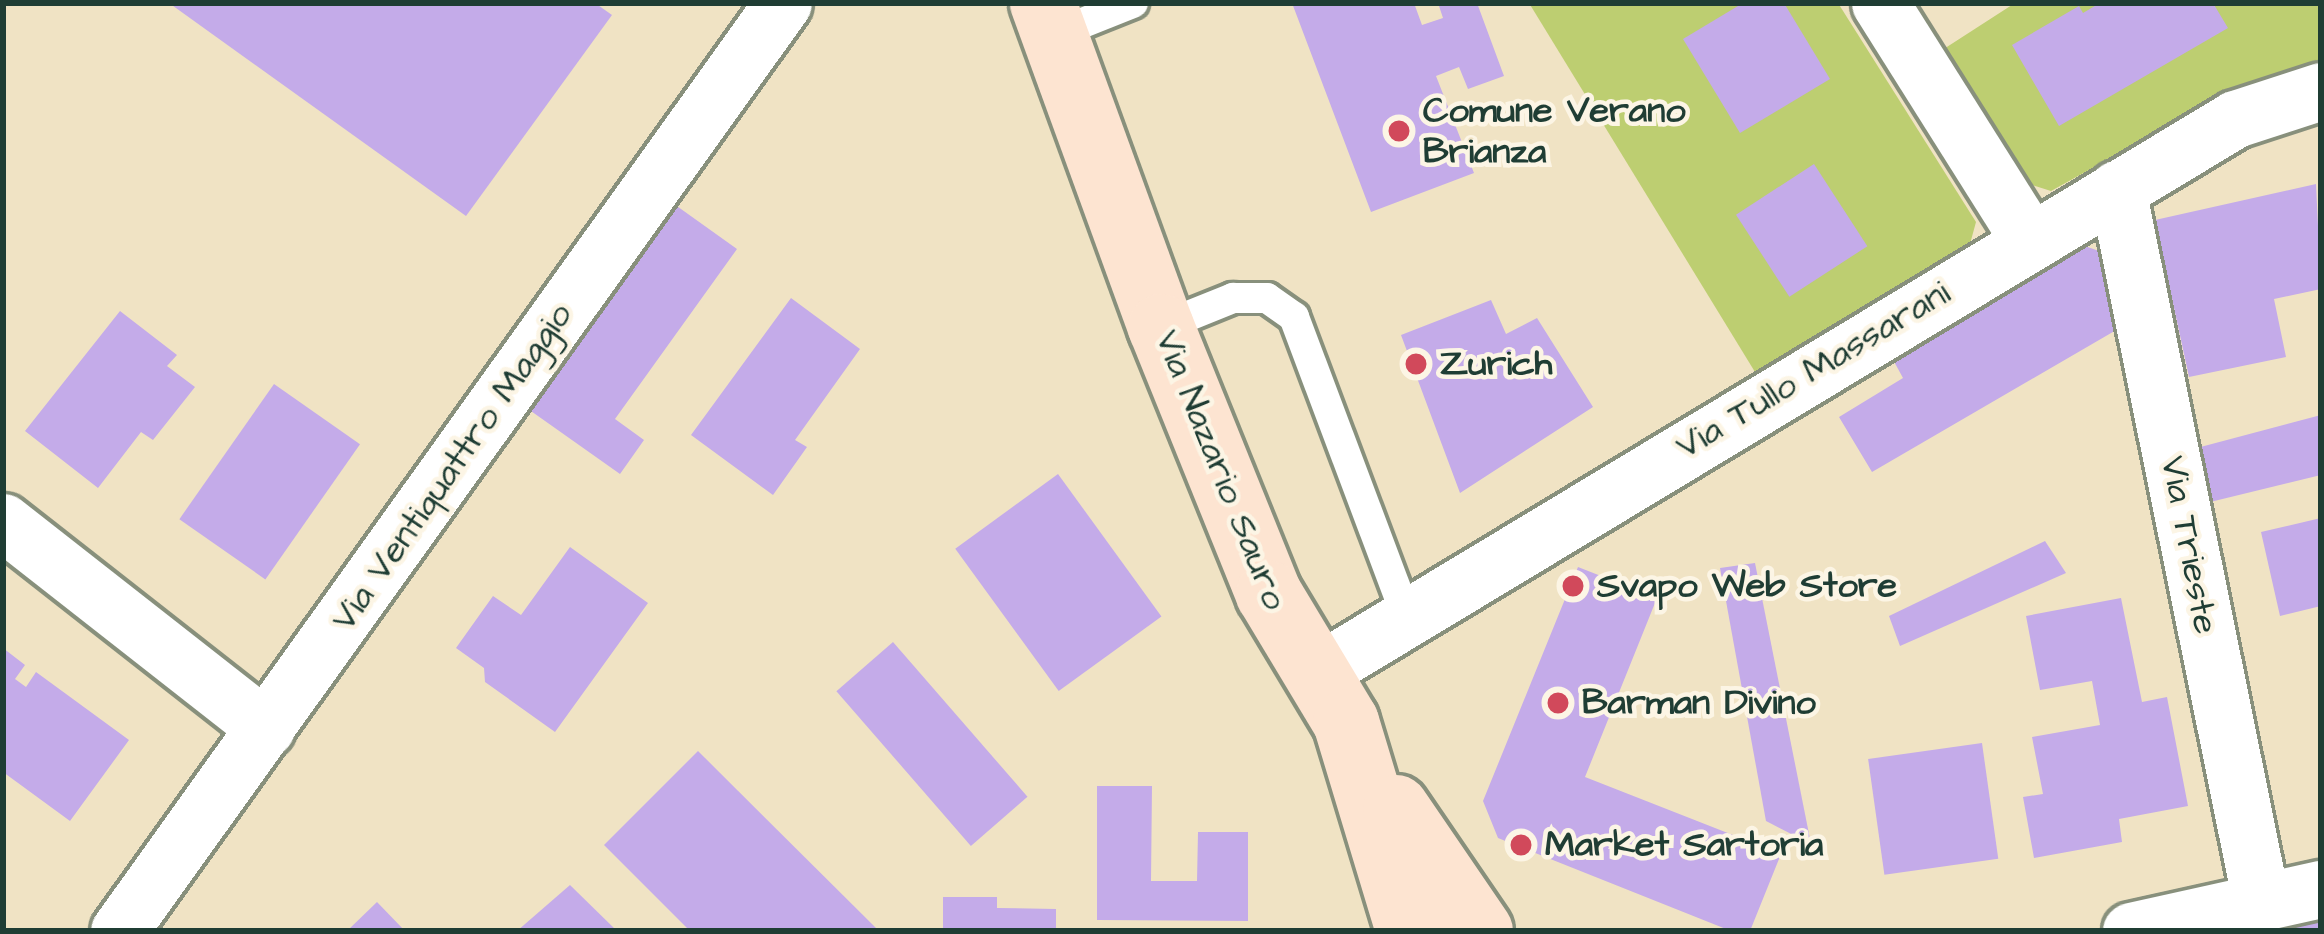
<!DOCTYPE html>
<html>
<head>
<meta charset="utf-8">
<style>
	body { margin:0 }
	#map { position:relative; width:2324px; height:934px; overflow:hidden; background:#f0e3c4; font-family:"Architects Daughter",sans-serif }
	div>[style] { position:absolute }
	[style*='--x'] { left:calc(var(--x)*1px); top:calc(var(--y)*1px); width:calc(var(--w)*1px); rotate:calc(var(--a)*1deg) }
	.green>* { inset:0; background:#bdce71 }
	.building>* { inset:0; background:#c4abe9; transform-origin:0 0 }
	.roads { filter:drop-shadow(3px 0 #88907c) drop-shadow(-3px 0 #88907c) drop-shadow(0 3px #88907c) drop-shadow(0 -3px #88907c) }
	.service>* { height:30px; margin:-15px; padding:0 15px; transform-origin:15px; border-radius:15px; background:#fff }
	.minor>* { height:57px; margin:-28.5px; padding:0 28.5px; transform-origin:28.5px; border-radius:28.5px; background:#fff }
	.secondary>* { height:66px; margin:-33px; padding:0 33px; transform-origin:33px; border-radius:33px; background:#fde4d1 }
	.dots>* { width:33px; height:33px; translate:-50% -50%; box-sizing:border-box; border:6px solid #fcf5e5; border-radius:50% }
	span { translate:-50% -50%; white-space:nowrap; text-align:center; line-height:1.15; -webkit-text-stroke:9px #fcf5e5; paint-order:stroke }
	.poi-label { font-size:36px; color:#1f3d34; font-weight:700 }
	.left { translate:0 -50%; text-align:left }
	.street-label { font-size:36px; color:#1f3d34 }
	.frame { position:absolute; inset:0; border:6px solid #1f3d34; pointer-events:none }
</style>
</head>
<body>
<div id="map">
	<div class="green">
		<div style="clip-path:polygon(1529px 3px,1838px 3px,1976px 222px,1970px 244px,1755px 372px)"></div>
		<div style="clip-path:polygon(2015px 3px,2321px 3px,2321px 66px,2235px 89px,2051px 191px,2013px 179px,1936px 54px)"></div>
	</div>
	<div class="building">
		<div style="clip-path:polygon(169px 3px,595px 3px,612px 15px,466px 216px)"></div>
		<div style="clip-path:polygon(1292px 3px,1414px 3px,1422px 25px,1443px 18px,1438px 3px,1477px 3px,1504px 76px,1468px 89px,1459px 67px,1436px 76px,1474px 173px,1371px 212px)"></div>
		<div style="clip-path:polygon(1743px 3px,1784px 3px,1830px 79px,1740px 133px,1683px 39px)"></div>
		<div style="clip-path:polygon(2100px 3px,2213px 3px,2228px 28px,2059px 126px,2012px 45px,2079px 6px,2083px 13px)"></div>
		<div style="left:1814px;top:164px;width:98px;height:93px;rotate:57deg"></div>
		<div style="clip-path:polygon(2316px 184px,2321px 289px,2274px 299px,2286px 357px,2189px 377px,2155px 220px)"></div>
		<div style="clip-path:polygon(667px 199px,737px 249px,615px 419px,644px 440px,620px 474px,521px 404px)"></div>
		<div style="clip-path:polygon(2079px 244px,2099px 251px,2118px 329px,1872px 472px,1839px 417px,1903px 378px,1891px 356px)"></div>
		<div style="clip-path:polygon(791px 298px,860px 349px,795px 440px,807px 447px,773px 495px,691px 435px)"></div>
		<div style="clip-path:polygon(1491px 300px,1506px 334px,1537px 318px,1593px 407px,1460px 493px,1401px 335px)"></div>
		<div style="clip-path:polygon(120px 311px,177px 355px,167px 366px,195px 387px,153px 440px,141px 432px,98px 488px,25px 431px)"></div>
		<div style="left:274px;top:384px;width:105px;height:165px;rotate:35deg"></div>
		<div style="clip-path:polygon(2321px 415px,2321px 475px,2202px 504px,2193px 449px)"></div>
		<div style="left:1058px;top:474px;width:176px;height:127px;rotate:54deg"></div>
		<div style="clip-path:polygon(2321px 518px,2321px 606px,2280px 616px,2261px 532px)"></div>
		<div style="clip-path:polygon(2045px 541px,2066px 573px,1900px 646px,1889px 616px)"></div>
		<div style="clip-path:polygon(570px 547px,648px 603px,555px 732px,485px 682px,484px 668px,456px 648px,493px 596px,521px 615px)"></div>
		<div style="clip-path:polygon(1755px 563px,1811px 844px,1766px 821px,1720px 568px)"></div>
		<div style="clip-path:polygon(1578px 567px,1657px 598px,1585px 777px,1781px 854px,1750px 931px,1731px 931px,1498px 838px,1483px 801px)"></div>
		<div style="clip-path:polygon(2121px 598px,2142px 702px,2167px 697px,2188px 806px,2119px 819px,2122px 842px,2034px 858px,2023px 797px,2043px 794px,2032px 737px,2100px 725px,2092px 681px,2040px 690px,2026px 616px)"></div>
		<div style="left:893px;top:642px;width:205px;height:75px;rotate:49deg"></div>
		<div style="clip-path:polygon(3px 648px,25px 665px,15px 679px,26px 687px,36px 672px,129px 740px,70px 821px,3px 772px)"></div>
		<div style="left:1982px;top:743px;width:117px;height:115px;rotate:82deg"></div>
		<div style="clip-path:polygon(698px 751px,877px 929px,875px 931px,690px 931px,604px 845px)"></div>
		<div style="clip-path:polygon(1097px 786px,1152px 786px,1151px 881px,1197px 881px,1198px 832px,1248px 832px,1248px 921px,1097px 920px)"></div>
		<div style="clip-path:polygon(570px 885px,617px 931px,517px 931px)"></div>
		<div style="clip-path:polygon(943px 897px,997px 897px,997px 908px,1056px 909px,1056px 931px,943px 931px)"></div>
		<div style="clip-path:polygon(377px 902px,405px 931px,347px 931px)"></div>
		<div style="clip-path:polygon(2321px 916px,2321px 931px,2259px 931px)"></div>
	</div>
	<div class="roads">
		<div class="service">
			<div style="--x:1055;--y:34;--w:84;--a:-21.7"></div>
			<div style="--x:1161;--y:327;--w:78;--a:-21.9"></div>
			<div style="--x:1233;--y:298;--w:34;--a:0"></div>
			<div style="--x:1267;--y:298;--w:33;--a:35"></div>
			<div style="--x:1294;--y:317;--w:318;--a:69.4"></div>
		</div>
		<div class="minor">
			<div style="--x:1880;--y:3;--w:280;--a:57.8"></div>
			<div style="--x:2117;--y:189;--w:727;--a:78.58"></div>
			<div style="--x:3;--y:522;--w:334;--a:38.1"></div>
			<div style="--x:1316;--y:673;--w:1073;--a:-31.08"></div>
			<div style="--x:2235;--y:119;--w:90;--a:-18"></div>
			<div style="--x:119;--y:931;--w:1141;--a:-54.42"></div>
			<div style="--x:2131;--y:931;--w:195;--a:-12.5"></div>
		</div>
		<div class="secondary">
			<div style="--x:1043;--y:3;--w:345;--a:70"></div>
			<div style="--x:1161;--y:327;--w:288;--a:68"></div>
			<div style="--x:1269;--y:594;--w:149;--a:59"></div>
			<div style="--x:1346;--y:722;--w:218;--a:73.2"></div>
			<div style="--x:1396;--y:808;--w:149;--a:55.7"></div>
		</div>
	</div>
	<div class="dots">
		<div style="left:1399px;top:131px;background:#d1495b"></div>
		<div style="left:1416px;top:364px;background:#d1495b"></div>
		<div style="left:1573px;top:586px;background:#d1495b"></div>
		<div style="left:1558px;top:703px;background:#d1495b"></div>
		<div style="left:1521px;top:845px;background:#d1495b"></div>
	</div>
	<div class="poi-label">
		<span class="left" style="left:1423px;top:131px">Comune Verano<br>Brianza</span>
		<span class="left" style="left:1440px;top:364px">Zurich</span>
		<span class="left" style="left:1597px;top:586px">Svapo Web Store</span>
		<span class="left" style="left:1582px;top:703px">Barman Divino</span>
		<span class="left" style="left:1545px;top:845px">Market Sartoria</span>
	</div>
	<div class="street-label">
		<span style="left:1813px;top:370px;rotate:-31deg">Via Tullo Massarani</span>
		<span style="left:452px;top:467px;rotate:-55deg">Via Ventiquattro Maggio</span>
		<span style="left:1221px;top:470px;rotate:68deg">Via Nazario Sauro</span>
		<span style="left:2189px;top:545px;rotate:79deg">Via Trieste</span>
	</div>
	<div class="frame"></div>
</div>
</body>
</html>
